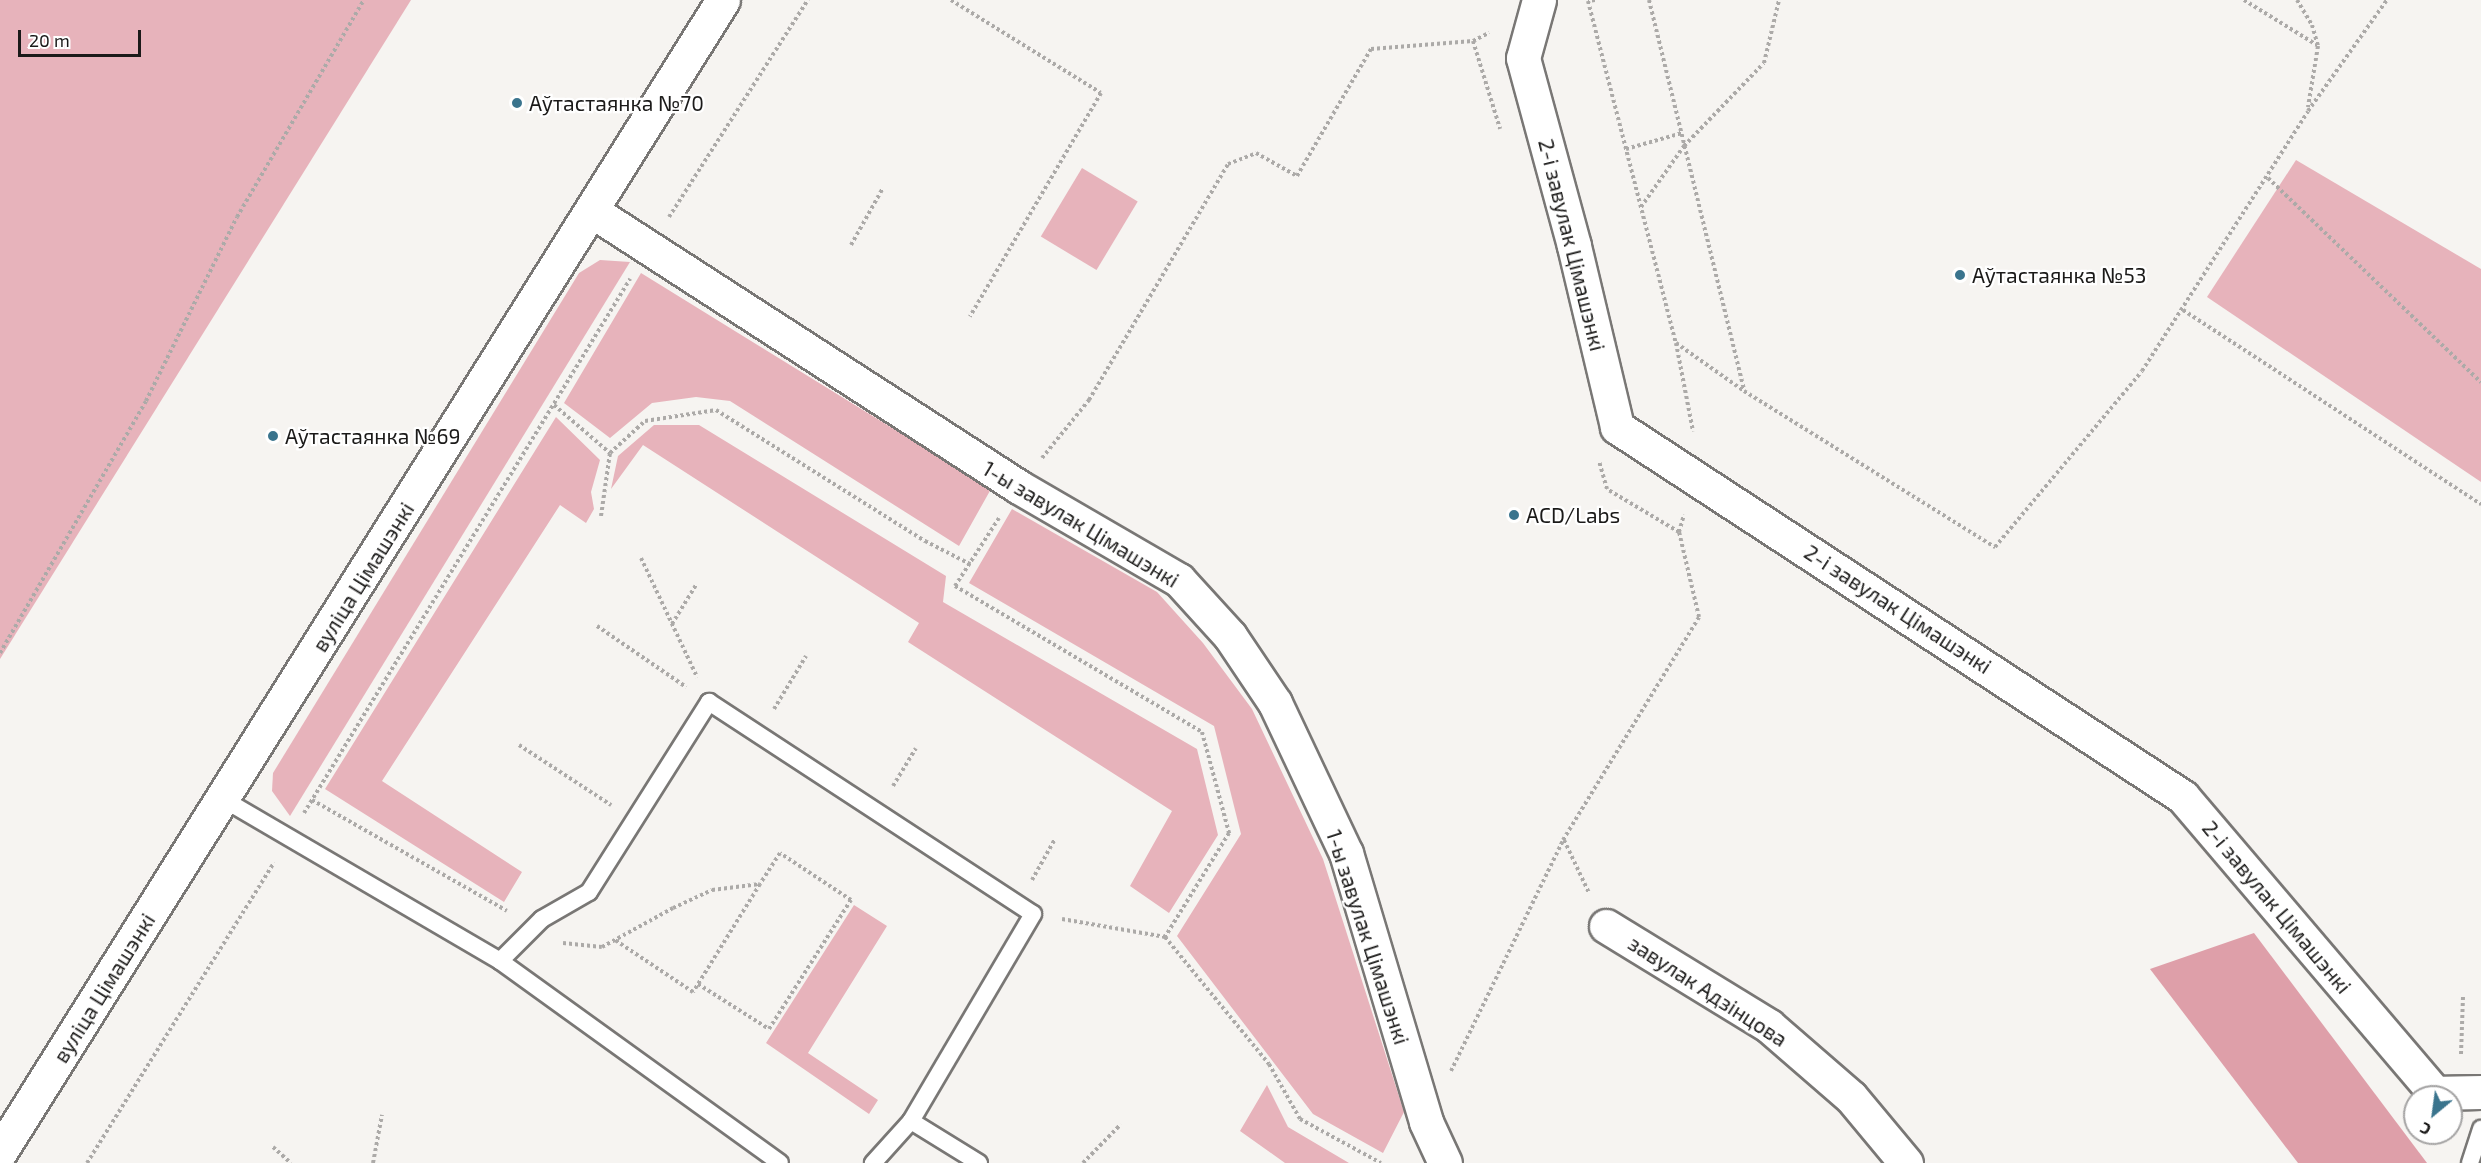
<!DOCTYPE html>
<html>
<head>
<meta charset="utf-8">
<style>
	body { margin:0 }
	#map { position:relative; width:2481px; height:1163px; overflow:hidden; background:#f6f4f1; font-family:"Exo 2",sans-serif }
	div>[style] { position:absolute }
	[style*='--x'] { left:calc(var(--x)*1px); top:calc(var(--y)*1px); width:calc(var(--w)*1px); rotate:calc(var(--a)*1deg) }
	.green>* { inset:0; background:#e7b3bb; transform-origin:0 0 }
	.forest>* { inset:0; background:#de9fa9 }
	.path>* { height:4px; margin-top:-2px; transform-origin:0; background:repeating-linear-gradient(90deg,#acaaa8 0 3px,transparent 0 6px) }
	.roads { filter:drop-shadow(2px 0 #797775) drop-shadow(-2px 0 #797775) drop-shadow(0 2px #797775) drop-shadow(0 -2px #797775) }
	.lane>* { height:16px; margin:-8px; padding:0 8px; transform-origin:8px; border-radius:8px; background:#fff }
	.street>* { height:33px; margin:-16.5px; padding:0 16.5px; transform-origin:16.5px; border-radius:16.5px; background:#fff }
	.secondary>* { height:33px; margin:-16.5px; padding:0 16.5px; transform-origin:16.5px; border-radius:16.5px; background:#fff }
	.dots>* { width:16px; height:16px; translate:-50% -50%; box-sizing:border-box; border:3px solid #fff; border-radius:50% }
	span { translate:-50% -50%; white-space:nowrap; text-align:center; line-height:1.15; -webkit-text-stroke:4.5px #fff; paint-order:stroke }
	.poi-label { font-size:21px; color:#1b1a19 }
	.left { translate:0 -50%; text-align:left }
	.street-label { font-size:21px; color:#1b1a19 }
	.north { position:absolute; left:2403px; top:1085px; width:60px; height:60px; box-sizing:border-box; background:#fff; border:2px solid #a4a3a3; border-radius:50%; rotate:209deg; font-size:16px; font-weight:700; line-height:24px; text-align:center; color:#1b1a19 }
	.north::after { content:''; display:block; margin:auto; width:21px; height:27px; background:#3a748d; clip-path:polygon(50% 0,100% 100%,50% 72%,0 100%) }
	.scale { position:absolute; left:18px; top:30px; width:123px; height:27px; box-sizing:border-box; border:3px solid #1b1a19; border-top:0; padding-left:8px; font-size:18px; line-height:21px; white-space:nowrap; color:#1b1a19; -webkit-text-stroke:4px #fff; paint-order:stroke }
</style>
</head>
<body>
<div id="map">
	<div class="green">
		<div style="clip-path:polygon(0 0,411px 0,0 659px)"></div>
		<div style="clip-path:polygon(2296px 160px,2481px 269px,2481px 482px,2207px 297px)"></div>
		<div style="left:1082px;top:168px;width:65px;height:80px;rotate:31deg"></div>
		<div style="clip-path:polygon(600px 260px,630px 262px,290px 816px,272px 791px,273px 773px,579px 273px)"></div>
		<div style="clip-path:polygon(641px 273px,991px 489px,959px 546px,730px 401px,696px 397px,652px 403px,610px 438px,564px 403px)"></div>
		<div style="clip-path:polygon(556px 417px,600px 460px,591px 492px,594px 509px,586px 523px,560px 505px,382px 781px,522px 872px,504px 902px,325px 789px)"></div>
		<div style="clip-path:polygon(654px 425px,699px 425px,946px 576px,943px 602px,1197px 749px,1218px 835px,1169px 913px,1130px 886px,1172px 811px,908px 642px,919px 623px,643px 445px,611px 489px,618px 456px)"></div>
		<div style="clip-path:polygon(1012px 509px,1157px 592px,1203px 643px,1252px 709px,1323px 859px,1404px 1112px,1383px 1153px,1313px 1114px,1177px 936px,1241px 834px,1214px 726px,969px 583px)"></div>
		<div style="clip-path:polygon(854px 905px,887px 926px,808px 1053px,878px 1100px,869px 1114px,766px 1043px)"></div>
		<div style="clip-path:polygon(1267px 1085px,1288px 1127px,1349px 1163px,1285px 1163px,1240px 1131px)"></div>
	</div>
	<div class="forest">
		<div style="clip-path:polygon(2254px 933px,2427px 1163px,2298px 1163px,2150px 969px)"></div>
	</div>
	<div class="path">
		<div style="--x:951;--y:0;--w:176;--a:31.8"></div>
		<div style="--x:1101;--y:93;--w:259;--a:120.4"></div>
		<div style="--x:1595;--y:0;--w:7;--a:172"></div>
		<div style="--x:1588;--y:1;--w:353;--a:75.6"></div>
		<div style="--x:1676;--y:343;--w:90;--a:79.1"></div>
		<div style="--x:1649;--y:0;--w:402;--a:76.3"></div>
		<div style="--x:1744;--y:391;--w:296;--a:31.9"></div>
		<div style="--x:1995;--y:547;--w:229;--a:-50.1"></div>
		<div style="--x:2142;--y:371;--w:308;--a:-57.4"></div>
		<div style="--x:2308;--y:111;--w:136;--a:-54.6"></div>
		<div style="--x:2244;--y:0;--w:86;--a:31.7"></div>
		<div style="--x:2297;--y:0;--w:29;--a:59"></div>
		<div style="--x:2312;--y:25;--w:22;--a:74"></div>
		<div style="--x:2318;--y:46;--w:62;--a:99.3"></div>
		<div style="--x:1473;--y:41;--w:18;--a:-27"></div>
		<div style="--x:1626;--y:149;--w:58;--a:-15.9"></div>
		<div style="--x:2268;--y:178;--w:295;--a:43.8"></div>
		<div style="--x:1641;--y:207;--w:75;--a:-54.8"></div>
		<div style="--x:1684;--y:146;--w:115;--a:-46.1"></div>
		<div style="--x:1764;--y:63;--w:65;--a:-76.6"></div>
		<div style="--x:669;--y:217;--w:258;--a:-57.4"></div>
		<div style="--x:851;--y:245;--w:65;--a:-60.7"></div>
		<div style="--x:2183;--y:310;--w:356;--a:33.1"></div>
		<div style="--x:1676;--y:343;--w:83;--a:35.2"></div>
		<div style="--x:554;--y:405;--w:74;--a:40.6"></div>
		<div style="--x:1042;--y:458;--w:75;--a:-51"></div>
		<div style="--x:1089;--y:400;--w:274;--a:-59.5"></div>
		<div style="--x:1228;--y:164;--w:30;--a:-21"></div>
		<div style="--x:1256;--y:153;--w:47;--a:29.3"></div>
		<div style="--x:1297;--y:176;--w:147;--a:-59.8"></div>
		<div style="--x:1371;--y:49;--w:102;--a:-4.5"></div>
		<div style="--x:1473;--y:41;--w:92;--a:72.9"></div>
		<div style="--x:601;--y:516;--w:64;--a:-81.9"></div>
		<div style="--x:610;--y:453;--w:47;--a:-42.4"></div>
		<div style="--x:645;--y:421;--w:72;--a:-8.8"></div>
		<div style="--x:716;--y:410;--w:247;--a:32.1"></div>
		<div style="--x:925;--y:541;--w:51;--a:27.1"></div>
		<div style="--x:999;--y:518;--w:81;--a:122.9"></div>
		<div style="--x:955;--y:586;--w:287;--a:30.6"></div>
		<div style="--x:1202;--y:732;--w:105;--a:75"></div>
		<div style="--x:1229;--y:833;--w:122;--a:121.6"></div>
		<div style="--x:1165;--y:937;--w:164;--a:50.7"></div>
		<div style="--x:1269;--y:1064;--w:63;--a:60.6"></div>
		<div style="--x:1300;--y:1119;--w:92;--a:28.5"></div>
		<div style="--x:1679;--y:532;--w:18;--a:-74"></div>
		<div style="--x:641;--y:558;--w:132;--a:64.8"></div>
		<div style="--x:672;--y:624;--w:46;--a:-58.4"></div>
		<div style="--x:597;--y:626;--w:108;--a:34.4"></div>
		<div style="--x:0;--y:653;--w:291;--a:-59.9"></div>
		<div style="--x:146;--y:401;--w:205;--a:-63.7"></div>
		<div style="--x:237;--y:217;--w:251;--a:-59.7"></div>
		<div style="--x:774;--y:709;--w:62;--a:-58.9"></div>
		<div style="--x:519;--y:745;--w:110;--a:33.1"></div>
		<div style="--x:893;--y:786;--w:44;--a:-58.8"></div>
		<div style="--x:312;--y:800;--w:224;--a:29.6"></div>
		<div style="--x:304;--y:813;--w:626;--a:-58.6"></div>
		<div style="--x:1564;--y:840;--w:59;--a:64.7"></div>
		<div style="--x:1032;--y:880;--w:47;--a:-60.7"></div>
		<div style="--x:1062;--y:919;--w:105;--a:9.9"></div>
		<div style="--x:563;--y:943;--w:39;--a:6"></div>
		<div style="--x:602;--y:947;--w:81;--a:-28.8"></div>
		<div style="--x:673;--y:908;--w:43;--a:-24.8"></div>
		<div style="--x:712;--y:890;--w:48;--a:-7.1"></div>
		<div style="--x:760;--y:884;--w:127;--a:121.8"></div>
		<div style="--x:693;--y:992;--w:94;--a:-146.3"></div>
		<div style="--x:698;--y:984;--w:84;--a:32.4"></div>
		<div style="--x:769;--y:1029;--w:153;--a:-57.6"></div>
		<div style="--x:851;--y:900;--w:85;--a:-146.5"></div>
		<div style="--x:780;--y:853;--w:37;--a:123"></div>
		<div style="--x:2461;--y:1054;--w:57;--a:-88"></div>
		<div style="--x:1451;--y:1071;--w:257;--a:-64.1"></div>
		<div style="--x:1563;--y:840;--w:261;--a:-58.6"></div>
		<div style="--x:1699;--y:617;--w:87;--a:-103.2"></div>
		<div style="--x:1679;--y:532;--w:84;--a:-149.2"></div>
		<div style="--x:1607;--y:489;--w:29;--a:-106"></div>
		<div style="--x:273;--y:1147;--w:24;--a:42"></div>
		<div style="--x:87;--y:1163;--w:354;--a:-58.1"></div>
		<div style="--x:373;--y:1163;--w:49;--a:-79.4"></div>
		<div style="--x:1083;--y:1163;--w:54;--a:-45.7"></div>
	</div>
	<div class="roads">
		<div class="lane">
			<div style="--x:223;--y:799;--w:321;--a:30.3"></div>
			<div style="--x:500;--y:961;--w:345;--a:35.8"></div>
			<div style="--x:500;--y:961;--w:59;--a:-45"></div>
			<div style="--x:542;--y:919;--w:54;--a:-29.9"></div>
			<div style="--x:589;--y:892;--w:225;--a:-57.7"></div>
			<div style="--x:709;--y:702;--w:387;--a:33.2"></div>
			<div style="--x:1033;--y:914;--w:240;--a:120.5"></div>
			<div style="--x:911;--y:1121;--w:57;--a:132.1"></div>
			<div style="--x:911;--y:1121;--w:80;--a:31.7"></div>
			<div style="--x:2470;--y:1163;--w:36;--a:-72"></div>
		</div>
		<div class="street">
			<div style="--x:1539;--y:0;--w:60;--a:105.4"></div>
			<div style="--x:1523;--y:58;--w:195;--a:74.8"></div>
			<div style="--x:1574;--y:246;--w:186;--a:76.6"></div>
			<div style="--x:1617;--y:427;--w:676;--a:33.17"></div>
			<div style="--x:2183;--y:797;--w:389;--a:49.6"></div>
			<div style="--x:2435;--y:1093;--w:46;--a:-1.2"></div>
			<div style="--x:592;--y:211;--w:508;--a:32.88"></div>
			<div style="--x:1019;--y:487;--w:185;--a:30.2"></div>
			<div style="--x:1179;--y:580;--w:76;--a:47.7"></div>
			<div style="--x:1230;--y:636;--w:81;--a:56.1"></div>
			<div style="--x:1275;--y:703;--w:166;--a:64.7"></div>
			<div style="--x:1346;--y:853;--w:281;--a:73.4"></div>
			<div style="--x:1426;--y:1122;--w:45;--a:65.1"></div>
			<div style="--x:1606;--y:926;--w:191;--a:31.5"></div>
			<div style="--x:1769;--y:1026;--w:108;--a:40.9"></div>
			<div style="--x:1851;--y:1097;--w:86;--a:50.2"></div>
		</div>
		<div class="secondary">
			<div style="--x:0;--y:1152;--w:1360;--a:-57.89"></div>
		</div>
	</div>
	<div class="dots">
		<div style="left:517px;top:103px;background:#3a748d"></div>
		<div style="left:1960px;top:275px;background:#3a748d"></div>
		<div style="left:273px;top:436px;background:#3a748d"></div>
		<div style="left:1514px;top:515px;background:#3a748d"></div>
	</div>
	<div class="poi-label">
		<span class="left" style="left:529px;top:103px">Аўтастаянка №70</span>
		<span class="left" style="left:1972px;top:275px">Аўтастаянка №53</span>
		<span class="left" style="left:285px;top:436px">Аўтастаянка №69</span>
		<span class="left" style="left:1526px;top:515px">ACD/Labs</span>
	</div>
	<div class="street-label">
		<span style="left:1572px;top:245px;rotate:76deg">2-і завулак Цімашэнкі</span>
		<span style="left:1081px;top:524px;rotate:31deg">1-ы завулак Цімашэнкі</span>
		<span style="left:363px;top:577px;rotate:-58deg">вуліца Цімашэнкі</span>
		<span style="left:1898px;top:609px;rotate:33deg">2-і завулак Цімашэнкі</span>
		<span style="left:2277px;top:907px;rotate:50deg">2-і завулак Цімашэнкі</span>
		<span style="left:1368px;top:937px;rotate:72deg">1-ы завулак Цімашэнкі</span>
		<span style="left:104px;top:988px;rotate:-58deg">вуліца Цімашэнкі</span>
		<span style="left:1708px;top:991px;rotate:33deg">завулак Адзінцова</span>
	</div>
	<div class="north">С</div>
	<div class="scale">20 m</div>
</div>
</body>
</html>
